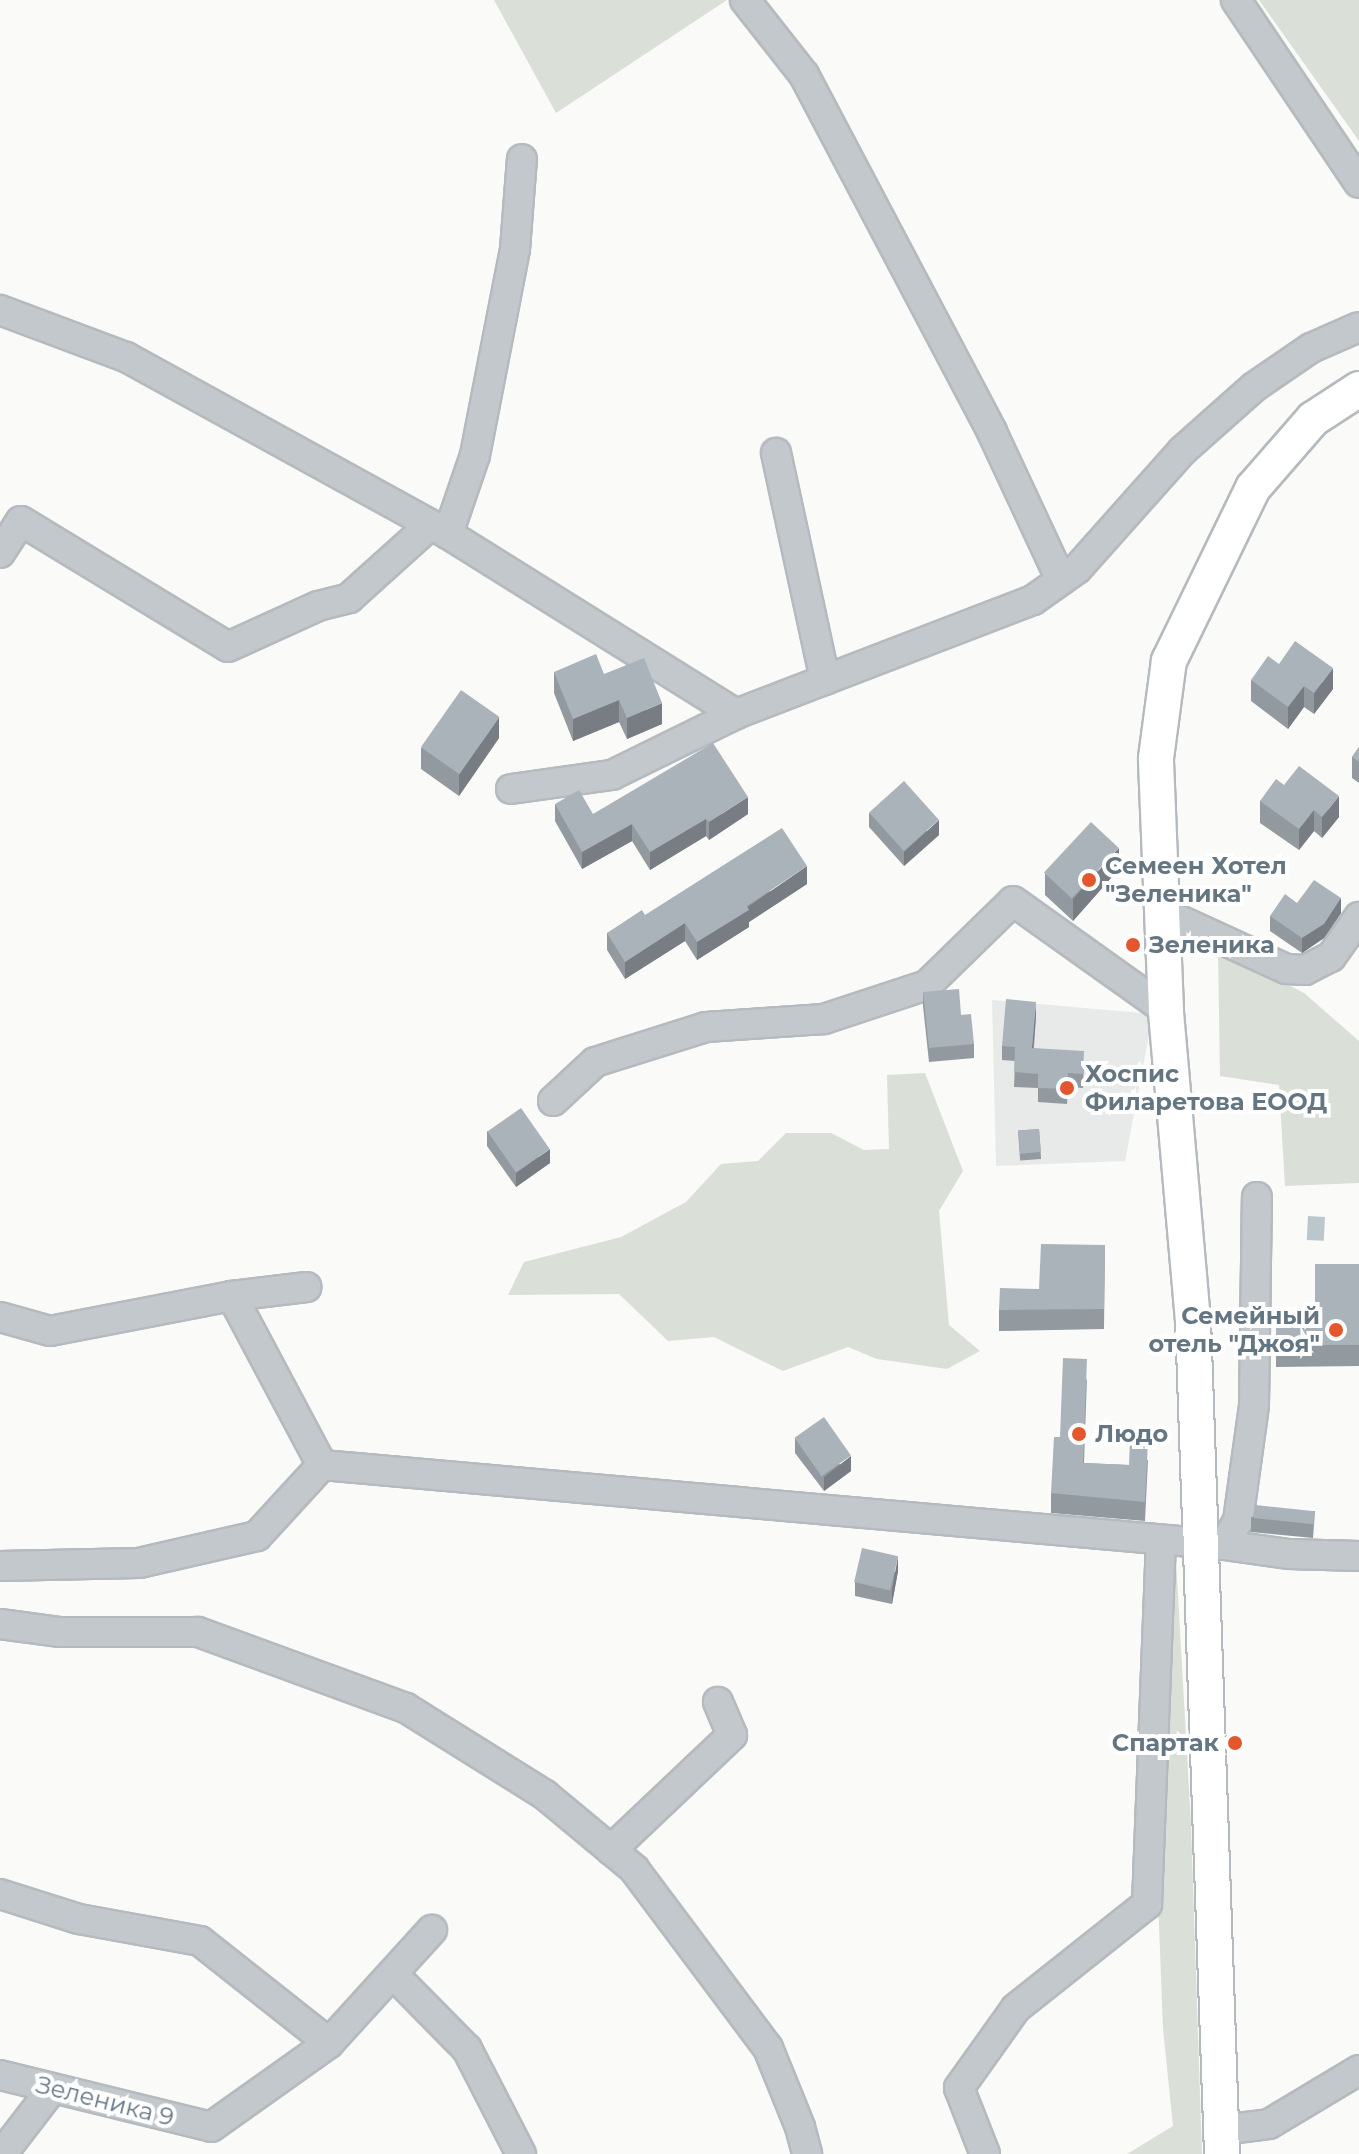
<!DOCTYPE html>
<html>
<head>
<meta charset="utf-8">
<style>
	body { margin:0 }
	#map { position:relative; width:1359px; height:2154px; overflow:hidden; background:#fafaf8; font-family:Montserrat,sans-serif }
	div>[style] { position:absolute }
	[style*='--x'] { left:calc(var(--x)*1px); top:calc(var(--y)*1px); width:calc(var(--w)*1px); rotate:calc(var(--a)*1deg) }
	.built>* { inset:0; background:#e8e9e9 }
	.green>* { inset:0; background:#dadfd7 }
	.water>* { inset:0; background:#bbc7cb; transform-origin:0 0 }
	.roads { filter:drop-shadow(2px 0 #b5babe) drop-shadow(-2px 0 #b5babe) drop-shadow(0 2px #b5babe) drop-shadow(0 -2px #b5babe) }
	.minor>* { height:28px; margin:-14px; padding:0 14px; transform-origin:14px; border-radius:14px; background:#c3c8cc }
	.major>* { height:34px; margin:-17px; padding:0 17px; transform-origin:17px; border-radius:17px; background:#fff }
	.wall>* { inset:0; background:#929a9f; transform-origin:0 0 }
	.shaded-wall>* { inset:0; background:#777d82 }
	.building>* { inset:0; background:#aab3b9; transform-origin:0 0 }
	.dots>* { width:22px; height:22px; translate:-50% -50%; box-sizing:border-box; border:4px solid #fff; border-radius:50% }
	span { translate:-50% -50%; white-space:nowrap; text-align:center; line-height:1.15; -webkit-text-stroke:8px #fff; paint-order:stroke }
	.poi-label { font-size:24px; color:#657683; font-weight:700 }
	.left { translate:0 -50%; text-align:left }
	.right { translate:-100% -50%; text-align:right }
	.street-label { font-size:24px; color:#657683 }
</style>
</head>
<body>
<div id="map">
	<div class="built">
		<div style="clip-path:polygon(992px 1000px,1153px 1014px,1125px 1161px,996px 1166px)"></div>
	</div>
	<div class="green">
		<div style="clip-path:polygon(494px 0,727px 0,556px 113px)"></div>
		<div style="clip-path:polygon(1259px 0,1359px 0,1359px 141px)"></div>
		<div style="clip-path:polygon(1218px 948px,1304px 993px,1359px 1041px,1359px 1183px,1285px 1186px,1279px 1085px,1220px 1076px)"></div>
		<div style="clip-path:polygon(925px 1073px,963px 1171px,939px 1211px,949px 1325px,980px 1351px,947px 1369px,877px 1359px,848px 1347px,783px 1371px,714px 1337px,668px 1341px,619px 1294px,508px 1295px,524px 1262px,621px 1237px,686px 1202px,721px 1164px,758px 1161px,786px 1133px,831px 1133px,864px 1150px,889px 1149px,887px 1075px)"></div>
		<div style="clip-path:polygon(1166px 1557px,1176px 1560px,1191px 1824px,1202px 2154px,1127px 2154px,1173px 2126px,1163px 2029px,1158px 1899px)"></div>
	</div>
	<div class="water">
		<div style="left:1308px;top:1216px;width:17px;height:24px;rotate:3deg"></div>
	</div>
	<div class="roads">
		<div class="minor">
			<div style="--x:745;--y:0;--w:95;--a:51.8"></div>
			<div style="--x:804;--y:75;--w:403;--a:62.2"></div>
			<div style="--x:992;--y:432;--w:163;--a:65"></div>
			<div style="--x:1236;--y:0;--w:220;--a:56.1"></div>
			<div style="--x:0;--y:310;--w:134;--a:20.5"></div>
			<div style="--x:126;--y:357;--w:367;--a:28.8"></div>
			<div style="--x:448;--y:534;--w:340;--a:32"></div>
			<div style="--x:736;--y:714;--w:318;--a:-21"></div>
			<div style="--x:1033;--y:600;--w:54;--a:-35.2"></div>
			<div style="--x:1077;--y:569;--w:158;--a:-48.3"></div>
			<div style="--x:1182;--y:451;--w:96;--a:-41.6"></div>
			<div style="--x:1254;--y:387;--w:69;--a:-34.4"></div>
			<div style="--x:1311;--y:348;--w:52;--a:-23.6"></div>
			<div style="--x:776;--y:453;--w:232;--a:77.8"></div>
			<div style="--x:448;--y:534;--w:83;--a:-71.1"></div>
			<div style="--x:475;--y:455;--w:210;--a:-79"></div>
			<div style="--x:515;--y:249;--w:90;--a:-85.6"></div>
			<div style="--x:0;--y:553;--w:38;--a:-57"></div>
			<div style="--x:21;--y:521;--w:242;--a:31.3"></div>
			<div style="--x:228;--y:647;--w:99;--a:-24.5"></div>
			<div style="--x:318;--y:606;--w:32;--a:-14"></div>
			<div style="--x:349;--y:598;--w:109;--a:-42"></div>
			<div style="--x:511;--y:789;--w:102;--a:-7.9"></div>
			<div style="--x:612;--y:775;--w:138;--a:-26.2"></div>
			<div style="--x:1162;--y:912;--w:136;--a:24.7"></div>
			<div style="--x:1286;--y:969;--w:19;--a:3"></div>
			<div style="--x:1305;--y:970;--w:29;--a:-27"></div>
			<div style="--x:1331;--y:957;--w:49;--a:-55"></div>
			<div style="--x:553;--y:1101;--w:57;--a:-42.9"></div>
			<div style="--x:595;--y:1062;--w:116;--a:-17.5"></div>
			<div style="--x:706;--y:1027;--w:118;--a:-3.9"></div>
			<div style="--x:824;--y:1019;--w:108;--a:-18.3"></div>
			<div style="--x:927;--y:985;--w:120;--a:-44.3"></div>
			<div style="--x:1013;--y:901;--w:188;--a:35.5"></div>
			<div style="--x:232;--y:1296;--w:191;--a:62"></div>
			<div style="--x:0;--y:1317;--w:52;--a:15.6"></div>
			<div style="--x:50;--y:1331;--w:185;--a:-10.9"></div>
			<div style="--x:232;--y:1296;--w:75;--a:-6.9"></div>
			<div style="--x:1224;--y:1545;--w:66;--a:7.9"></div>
			<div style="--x:1289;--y:1554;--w:70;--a:1.6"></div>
			<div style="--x:0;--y:1566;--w:139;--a:-1.2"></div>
			<div style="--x:139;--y:1563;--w:121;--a:-12.9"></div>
			<div style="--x:257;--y:1536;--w:96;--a:-47.5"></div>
			<div style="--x:322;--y:1465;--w:906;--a:5.07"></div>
			<div style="--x:1224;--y:1545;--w:28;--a:-60"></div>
			<div style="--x:1238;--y:1521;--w:117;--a:-82.1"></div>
			<div style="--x:1254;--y:1405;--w:208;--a:-89.2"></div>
			<div style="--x:0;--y:1624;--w:61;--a:7.6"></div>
			<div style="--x:60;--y:1632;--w:138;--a:0"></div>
			<div style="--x:198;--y:1632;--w:221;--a:20.1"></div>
			<div style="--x:406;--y:1708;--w:164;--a:32"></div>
			<div style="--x:545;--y:1795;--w:116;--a:39.7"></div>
			<div style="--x:634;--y:1869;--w:224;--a:53.2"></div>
			<div style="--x:768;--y:2048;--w:85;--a:67.9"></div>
			<div style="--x:800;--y:2127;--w:28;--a:75"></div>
			<div style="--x:611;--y:1850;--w:167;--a:-43.5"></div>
			<div style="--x:732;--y:1735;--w:36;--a:-113"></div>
			<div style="--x:0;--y:1894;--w:83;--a:17.6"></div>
			<div style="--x:79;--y:1919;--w:123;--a:10.3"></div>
			<div style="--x:200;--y:1941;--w:164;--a:38.3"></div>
			<div style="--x:394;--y:1975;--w:104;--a:45.4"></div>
			<div style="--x:467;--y:2049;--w:118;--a:62.8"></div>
			<div style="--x:0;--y:2075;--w:217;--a:13.8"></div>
			<div style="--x:211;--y:2127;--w:145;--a:-35.4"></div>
			<div style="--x:329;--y:2043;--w:153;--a:-47.7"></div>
			<div style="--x:1222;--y:2130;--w:47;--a:-7.3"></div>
			<div style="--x:1269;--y:2124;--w:105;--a:-31"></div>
			<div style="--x:2;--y:2154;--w:82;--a:-52.4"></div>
			<div style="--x:985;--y:2154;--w:71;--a:-111.5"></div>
			<div style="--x:959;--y:2088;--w:98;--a:-54.5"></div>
			<div style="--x:1016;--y:2008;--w:167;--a:-38.4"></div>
			<div style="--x:1147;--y:1904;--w:364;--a:-87.8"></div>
		</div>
		<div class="major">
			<div style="--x:1222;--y:2154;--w:834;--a:-91.99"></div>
			<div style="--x:1193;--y:1321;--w:312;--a:-95"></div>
			<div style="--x:1166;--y:1010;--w:252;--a:-92.3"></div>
			<div style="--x:1156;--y:758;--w:98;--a:-82.4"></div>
			<div style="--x:1169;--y:661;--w:192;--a:-64.1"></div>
			<div style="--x:1253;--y:488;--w:91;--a:-49"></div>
			<div style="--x:1313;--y:419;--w:55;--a:-33.1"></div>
		</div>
	</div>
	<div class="wall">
		<div style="clip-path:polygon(1279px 664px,1333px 689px,1314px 714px,1304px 707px,1288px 729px,1251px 701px,1251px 680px)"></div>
		<div style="clip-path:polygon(554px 672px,604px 674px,662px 724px,627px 739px,619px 722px,573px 741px,554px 693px)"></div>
		<div style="clip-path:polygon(499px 738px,459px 796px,421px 769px,421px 748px)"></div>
		<div style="clip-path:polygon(1359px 747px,1359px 783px,1352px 778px,1352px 757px)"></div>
		<div style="clip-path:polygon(1284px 785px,1339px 817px,1322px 838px,1314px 831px,1299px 850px,1260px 823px,1260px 801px)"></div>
		<div style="clip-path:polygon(555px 804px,593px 814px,748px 814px,709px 840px,706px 836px,650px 870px,632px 841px,582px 869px,555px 821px)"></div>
		<div style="clip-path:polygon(869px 813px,939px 835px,904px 866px,869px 827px)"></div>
		<div style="clip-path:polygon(1119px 869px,1073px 921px,1045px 895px,1045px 874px)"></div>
		<div style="clip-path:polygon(807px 884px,749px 922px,749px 927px,697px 960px,685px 941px,625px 979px,607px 950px,607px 933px,645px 915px)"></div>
		<div style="clip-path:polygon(1297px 903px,1341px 913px,1324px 938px,1302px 953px,1270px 931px,1270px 916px)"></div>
		<div style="clip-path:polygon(923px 992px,961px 1015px,974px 1044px,974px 1058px,929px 1062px,923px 1006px)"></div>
		<div style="clip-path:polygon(1036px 1016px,1034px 1048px,1084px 1065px,1083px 1088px,1068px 1087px,1067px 1104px,1038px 1102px,1038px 1088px,1014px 1087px,1015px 1061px,1002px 1060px,1002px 1046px)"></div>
		<div style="left:1039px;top:1129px;width:30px;height:21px;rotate:86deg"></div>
		<div style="clip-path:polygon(487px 1131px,550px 1163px,516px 1187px,487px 1146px)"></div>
		<div style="clip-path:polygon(1105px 1245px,1104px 1329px,999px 1331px,999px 1310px,1039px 1289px)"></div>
		<div style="clip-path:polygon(1359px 1264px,1359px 1366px,1276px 1367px,1276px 1324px,1315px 1323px)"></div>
		<div style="clip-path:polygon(1087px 1378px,1084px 1463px,1129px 1465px,1148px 1460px,1145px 1521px,1051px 1513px,1051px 1493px)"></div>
		<div style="clip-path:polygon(795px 1438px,851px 1471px,824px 1491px,795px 1453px)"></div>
		<div style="clip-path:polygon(1315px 1511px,1313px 1538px,1251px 1532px,1251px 1517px)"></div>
		<div style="clip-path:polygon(898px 1571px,892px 1604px,855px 1596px,855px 1582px)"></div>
	</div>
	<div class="shaded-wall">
		<div style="clip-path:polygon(1333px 668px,1333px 689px,1314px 714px,1314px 693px)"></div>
		<div style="clip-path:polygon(1304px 686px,1304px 707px,1288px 729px,1288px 707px)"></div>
		<div style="clip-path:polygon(619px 700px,619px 722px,573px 741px,573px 719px)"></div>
		<div style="clip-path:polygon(662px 703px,662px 724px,627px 739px,627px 718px)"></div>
		<div style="clip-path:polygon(499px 717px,499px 738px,459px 796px,459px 774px)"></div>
		<div style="clip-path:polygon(1339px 796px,1339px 817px,1322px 838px,1322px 817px)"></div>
		<div style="clip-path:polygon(748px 797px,748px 814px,709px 840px,709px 822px)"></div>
		<div style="clip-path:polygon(1314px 810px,1314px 831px,1299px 850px,1299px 829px)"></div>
		<div style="clip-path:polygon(706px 819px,706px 836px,650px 870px,650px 852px)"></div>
		<div style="clip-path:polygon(939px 820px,939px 835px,904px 866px,904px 852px)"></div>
		<div style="clip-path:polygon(632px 824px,632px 841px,582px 869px,582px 852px)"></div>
		<div style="clip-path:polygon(1119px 848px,1119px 869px,1073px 921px,1073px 899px)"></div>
		<div style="clip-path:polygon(807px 866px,807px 884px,749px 922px,749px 927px,697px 960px,697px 942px)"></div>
		<div style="clip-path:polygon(1341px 898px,1341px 913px,1324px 938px,1302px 953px,1302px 938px)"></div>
		<div style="clip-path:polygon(685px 923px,685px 941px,625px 979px,625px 962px)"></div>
		<div style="clip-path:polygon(1036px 1002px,1036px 1016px,1032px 1062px,1032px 1048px)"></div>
		<div style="clip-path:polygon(550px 1149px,550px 1163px,516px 1187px,516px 1173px)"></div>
		<div style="clip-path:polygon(851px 1456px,851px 1471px,824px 1491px,824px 1477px)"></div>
		<div style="clip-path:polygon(898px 1556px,898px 1571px,892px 1604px,892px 1590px)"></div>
	</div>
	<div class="building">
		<div style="clip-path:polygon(1295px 641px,1333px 668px,1314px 693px,1304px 686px,1288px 707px,1251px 680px,1268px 656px,1279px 664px)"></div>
		<div style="clip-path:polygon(596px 654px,604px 674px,644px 658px,662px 703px,627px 718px,619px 700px,573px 719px,554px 672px)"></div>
		<div style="left:461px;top:690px;width:47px;height:70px;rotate:35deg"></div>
		<div style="clip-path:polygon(713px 743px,748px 797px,709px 822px,706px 819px,650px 852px,632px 824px,582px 852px,555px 804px,579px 790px,593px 814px)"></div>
		<div style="clip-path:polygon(1359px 747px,1359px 762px,1352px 757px)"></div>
		<div style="clip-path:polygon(1299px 766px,1339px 796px,1322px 817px,1314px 810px,1299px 829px,1260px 801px,1276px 779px,1284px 785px)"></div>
		<div style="left:904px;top:781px;width:52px;height:47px;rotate:48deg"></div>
		<div style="left:1091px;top:822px;width:38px;height:69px;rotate:43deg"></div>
		<div style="clip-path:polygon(782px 828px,807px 866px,747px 906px,749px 910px,697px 942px,685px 923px,625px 962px,607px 933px,642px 910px,645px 915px)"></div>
		<div style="clip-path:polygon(1314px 880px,1341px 898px,1324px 924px,1302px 938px,1270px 916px,1285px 894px,1297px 903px)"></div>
		<div style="clip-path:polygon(959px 989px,961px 1015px,971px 1014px,974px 1044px,929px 1048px,923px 992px)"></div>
		<div style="clip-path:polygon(1006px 999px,1036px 1002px,1032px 1048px,1084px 1051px,1083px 1074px,1068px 1073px,1067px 1089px,1038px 1088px,1038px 1074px,1014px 1072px,1015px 1047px,1002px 1046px)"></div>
		<div style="left:521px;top:1108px;width:50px;height:41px;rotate:55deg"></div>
		<div style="left:1039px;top:1129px;width:23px;height:21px;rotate:85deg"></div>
		<div style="clip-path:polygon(1041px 1244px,1105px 1245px,1104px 1309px,999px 1310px,1000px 1288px,1039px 1289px)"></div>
		<div style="clip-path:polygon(1315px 1264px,1359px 1264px,1359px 1345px,1276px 1345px,1276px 1324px,1315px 1323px)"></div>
		<div style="clip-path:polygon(1063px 1358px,1087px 1359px,1083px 1463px,1129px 1465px,1130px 1440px,1148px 1441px,1145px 1502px,1051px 1493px,1054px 1437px,1060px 1437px)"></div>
		<div style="left:824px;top:1417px;width:47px;height:36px;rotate:55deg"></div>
		<div style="left:1255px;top:1505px;width:60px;height:13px;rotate:6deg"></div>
		<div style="left:862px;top:1548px;width:37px;height:35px;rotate:13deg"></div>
	</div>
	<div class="dots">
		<div style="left:1089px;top:880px;background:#e4572e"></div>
		<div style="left:1133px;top:945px;background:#e4572e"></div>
		<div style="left:1067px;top:1088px;background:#e4572e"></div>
		<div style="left:1336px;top:1330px;background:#e4572e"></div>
		<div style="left:1079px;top:1434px;background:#e4572e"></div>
		<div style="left:1235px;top:1743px;background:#e4572e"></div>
	</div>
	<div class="poi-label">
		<span class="left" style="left:1105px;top:880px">Семеен Хотел<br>"Зеленика"</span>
		<span class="left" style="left:1149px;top:945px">Зеленика</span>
		<span class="left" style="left:1085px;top:1088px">Хоспис<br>Филаретова ЕООД</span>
		<span class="right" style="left:1320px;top:1330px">Семейный<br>отель "Джоя"</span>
		<span class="left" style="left:1095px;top:1434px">Людо</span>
		<span class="right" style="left:1219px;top:1743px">Спартак</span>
	</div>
	<div class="street-label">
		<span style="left:105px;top:2101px;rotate:14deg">Зеленика 9</span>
	</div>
</div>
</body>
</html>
